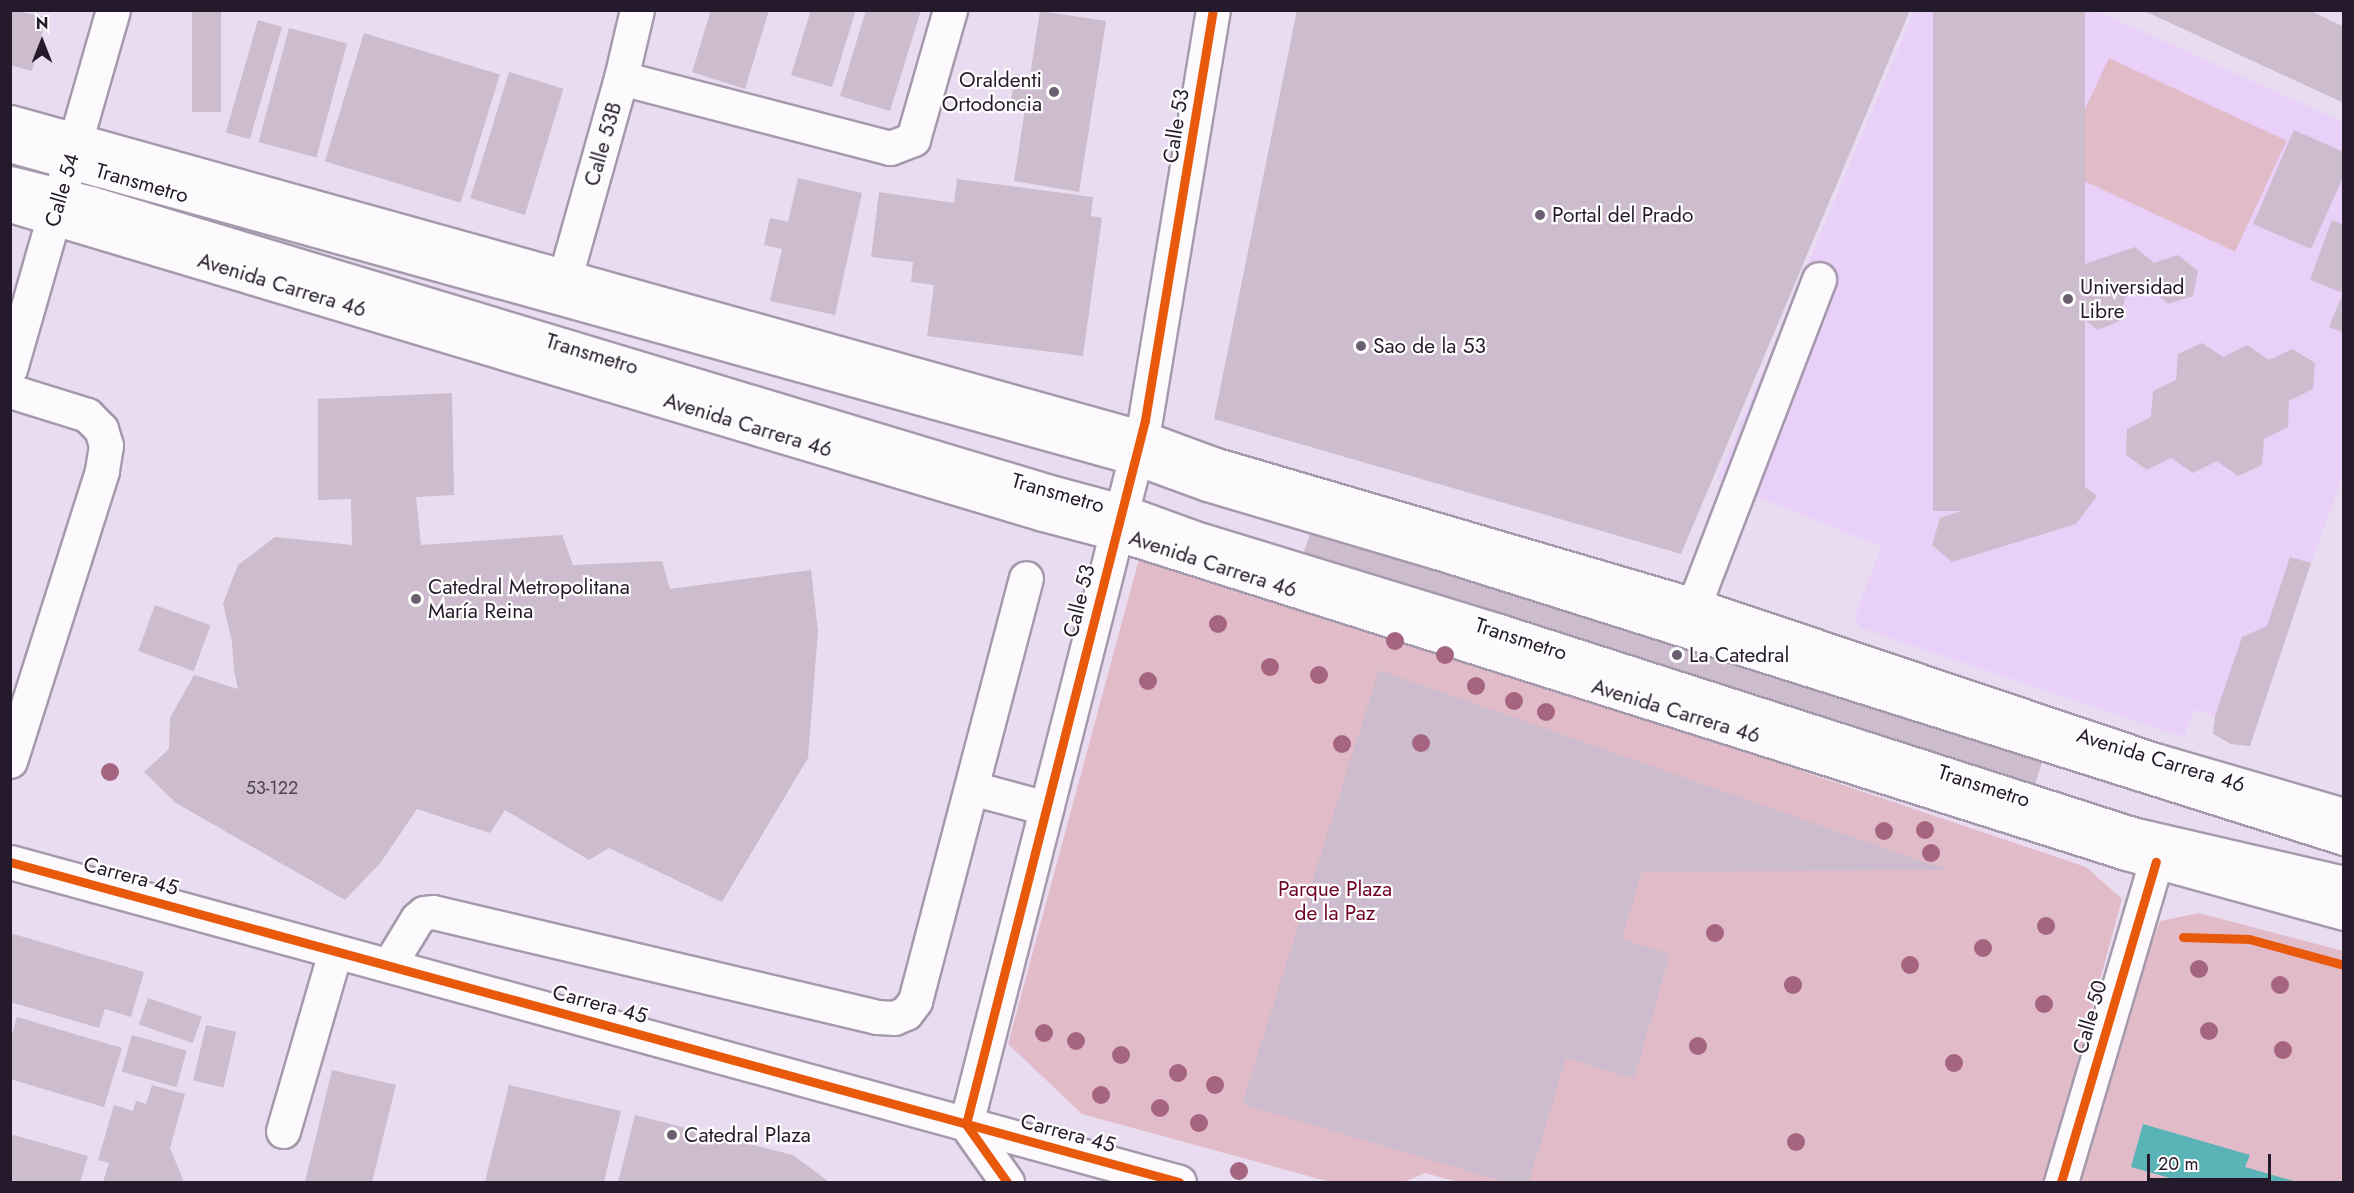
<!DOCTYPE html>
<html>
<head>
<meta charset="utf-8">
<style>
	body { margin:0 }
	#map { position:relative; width:2354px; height:1193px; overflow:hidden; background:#e9dcf1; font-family:Jost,sans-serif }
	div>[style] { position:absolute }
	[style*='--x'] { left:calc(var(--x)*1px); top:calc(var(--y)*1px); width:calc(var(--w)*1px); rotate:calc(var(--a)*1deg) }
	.built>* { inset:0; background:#e9d0f8 }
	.green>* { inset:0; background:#e2bbc8; transform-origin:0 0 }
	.water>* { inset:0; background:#5ab3b7 }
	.building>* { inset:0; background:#cdbbce; transform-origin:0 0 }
	.roads { filter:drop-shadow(2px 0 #a59aac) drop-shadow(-2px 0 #a59aac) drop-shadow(0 2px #a59aac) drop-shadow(0 -2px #a59aac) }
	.minor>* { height:33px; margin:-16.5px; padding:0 16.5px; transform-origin:16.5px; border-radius:16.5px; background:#fcfafd }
	.major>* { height:33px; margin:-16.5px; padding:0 16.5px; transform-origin:16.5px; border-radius:16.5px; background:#fcfafd }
	.cycleway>* { height:9px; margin:-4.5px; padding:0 4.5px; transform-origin:4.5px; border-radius:4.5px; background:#e8590c }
	.trees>* { width:18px; height:18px; margin:-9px; border-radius:50%; background:#a56581 }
	.dots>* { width:16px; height:16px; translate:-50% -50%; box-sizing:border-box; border:3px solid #fefefe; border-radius:50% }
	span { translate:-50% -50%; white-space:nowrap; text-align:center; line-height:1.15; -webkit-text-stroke:4.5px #fefefe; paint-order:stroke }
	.number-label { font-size:18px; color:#4f4254 }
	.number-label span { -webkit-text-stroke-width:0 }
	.poi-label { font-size:21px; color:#251a2b }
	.right { translate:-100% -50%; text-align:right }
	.left { translate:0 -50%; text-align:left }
	.street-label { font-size:21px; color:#251a2b }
	.park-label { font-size:21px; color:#6e0425 }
	.frame { position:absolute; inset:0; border:12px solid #251a2b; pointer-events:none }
	.north { position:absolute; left:12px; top:12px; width:60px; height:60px; -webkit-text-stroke:4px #fefefe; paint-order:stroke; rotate:0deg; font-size:16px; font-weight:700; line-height:24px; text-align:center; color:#251a2b }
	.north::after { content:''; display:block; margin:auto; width:21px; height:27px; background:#251a2b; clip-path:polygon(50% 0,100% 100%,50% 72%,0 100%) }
	.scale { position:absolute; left:2147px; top:1154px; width:124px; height:27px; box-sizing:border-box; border:3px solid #251a2b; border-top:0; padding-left:8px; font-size:18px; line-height:21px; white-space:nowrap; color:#251a2b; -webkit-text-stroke:4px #fefefe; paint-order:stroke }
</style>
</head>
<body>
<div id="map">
	<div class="built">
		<div style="clip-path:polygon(1914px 11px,2097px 11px,2343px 122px,2343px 476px,2311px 563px,2250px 746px,2231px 744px,2215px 716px,2194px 710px,2184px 735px,2177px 735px,1861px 628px,1857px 623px,1856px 614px,1881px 547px,1717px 480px)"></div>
	</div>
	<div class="green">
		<div style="left:2109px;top:58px;width:196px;height:122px;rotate:25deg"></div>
		<div style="clip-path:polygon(1142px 548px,2086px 867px,2122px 899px,2045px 1182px,1458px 1182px,1425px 1173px,1404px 1182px,1330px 1182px,1082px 1114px,1008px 1044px)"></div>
		<div style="clip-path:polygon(2199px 913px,2343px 951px,2343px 1182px,2078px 1182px,2090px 1100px,2160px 921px)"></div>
	</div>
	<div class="water">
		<div style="clip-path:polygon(2143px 1124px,2250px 1155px,2245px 1167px,2297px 1182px,2184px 1182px,2131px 1167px)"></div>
	</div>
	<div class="building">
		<div style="clip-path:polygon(10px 10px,46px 17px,32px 71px,10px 65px)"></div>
		<div style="left:192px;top:10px;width:29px;height:102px"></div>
		<div style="clip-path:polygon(711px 10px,769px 10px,745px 89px,692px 72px)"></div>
		<div style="clip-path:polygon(811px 10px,856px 10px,832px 87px,791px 75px)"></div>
		<div style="clip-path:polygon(866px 10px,921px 10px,890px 111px,840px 96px)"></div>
		<div style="clip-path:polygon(1297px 10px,1910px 10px,1681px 554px,1214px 419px)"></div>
		<div style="left:1933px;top:10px;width:152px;height:501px"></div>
		<div style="clip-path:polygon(2142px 10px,2309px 10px,2344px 27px,2344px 103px)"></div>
		<div style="clip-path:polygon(1040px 11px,1106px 21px,1079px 192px,1014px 181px,1025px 109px,1010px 107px,1015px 74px,1030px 76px)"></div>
		<div style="left:258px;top:20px;width:25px;height:117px;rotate:16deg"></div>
		<div style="left:289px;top:28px;width:60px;height:118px;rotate:15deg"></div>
		<div style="left:364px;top:33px;width:142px;height:134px;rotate:17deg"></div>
		<div style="left:509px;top:72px;width:57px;height:132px;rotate:17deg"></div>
		<div style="clip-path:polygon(2294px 130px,2344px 152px,2344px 175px,2311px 249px,2253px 224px)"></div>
		<div style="clip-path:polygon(798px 178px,862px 193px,835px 315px,770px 301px,782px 249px,764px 245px,770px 218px,788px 222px)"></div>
		<div style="clip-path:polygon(957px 179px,1093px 197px,1091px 216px,1102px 218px,1083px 356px,927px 336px,934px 285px,911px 282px,913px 262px,871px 257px,879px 192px,954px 203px)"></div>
		<div style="clip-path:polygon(2332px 220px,2344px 225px,2344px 333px,2329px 327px,2343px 293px,2310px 280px)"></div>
		<div style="clip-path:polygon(2135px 247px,2154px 263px,2178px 255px,2198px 271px,2193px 296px,2168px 304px,2149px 288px,2125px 297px,2120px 321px,2097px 330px,2077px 313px,2053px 321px,2048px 346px,2025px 355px,2005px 338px,2010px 313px,2034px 305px,2038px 280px)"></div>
		<div style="clip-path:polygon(2202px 343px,2223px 357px,2247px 345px,2269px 360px,2292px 349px,2315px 363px,2313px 389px,2289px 401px,2288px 427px,2264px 439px,2262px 465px,2238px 476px,2217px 461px,2193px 473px,2171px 458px,2147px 470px,2126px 455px,2127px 429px,2151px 417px,2153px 391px,2176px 380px,2178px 354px)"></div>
		<div style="clip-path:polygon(452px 393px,454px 495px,416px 497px,421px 545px,562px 535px,573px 565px,662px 561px,670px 589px,811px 570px,818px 631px,808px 758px,722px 902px,609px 848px,589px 860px,505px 810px,490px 833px,417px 809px,381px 862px,345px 900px,176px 803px,144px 772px,169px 749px,170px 718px,194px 675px,238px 689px,234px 671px,232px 642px,223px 603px,238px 565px,275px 537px,352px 545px,351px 499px,318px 500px,318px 399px)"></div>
		<div style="clip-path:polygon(2057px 467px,2097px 496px,2076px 524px,1952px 562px,1932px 545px,1940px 518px,1961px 511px,1966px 492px)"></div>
		<div style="left:1315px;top:518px;width:767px;height:44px;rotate:18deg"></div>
		<div style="clip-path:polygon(2290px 557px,2311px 563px,2250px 746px,2231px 744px,2213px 734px,2215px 716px,2242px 637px,2267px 626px)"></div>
		<div style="left:155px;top:605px;width:59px;height:49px;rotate:20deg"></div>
		<div style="clip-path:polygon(1379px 670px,1918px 860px,1949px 870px,1642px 872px,1622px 939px,1670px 954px,1634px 1079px,1566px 1058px,1529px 1182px,1505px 1182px,1242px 1104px)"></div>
		<div style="clip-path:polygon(10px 933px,144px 972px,131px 1017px,105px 1009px,99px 1028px,10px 1002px)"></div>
		<div style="left:148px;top:998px;width:57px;height:28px;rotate:19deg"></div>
		<div style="clip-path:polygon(17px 1017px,122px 1048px,104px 1107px,10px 1079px,10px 1041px)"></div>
		<div style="left:206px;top:1025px;width:31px;height:57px;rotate:13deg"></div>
		<div style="left:132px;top:1035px;width:57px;height:38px;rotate:16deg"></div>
		<div style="clip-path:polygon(332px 1070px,396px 1085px,372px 1182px,305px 1182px)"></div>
		<div style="clip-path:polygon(152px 1085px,185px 1094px,170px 1148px,184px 1182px,103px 1182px,109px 1163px,98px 1160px,114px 1105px,133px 1111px,136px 1101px,146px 1104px)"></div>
		<div style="clip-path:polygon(509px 1085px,621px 1111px,604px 1182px,485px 1182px)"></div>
		<div style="clip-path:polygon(635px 1115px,793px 1155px,829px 1182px,618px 1182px)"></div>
		<div style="clip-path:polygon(10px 1134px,88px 1156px,80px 1182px,10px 1182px)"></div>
	</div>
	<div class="roads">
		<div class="minor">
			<div style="--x:621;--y:78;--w:278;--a:14.6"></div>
			<div style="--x:890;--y:148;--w:25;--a:-21"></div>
			<div style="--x:913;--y:139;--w:134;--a:-74"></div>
			<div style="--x:10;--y:145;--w:1169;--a:15.53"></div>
			<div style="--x:1136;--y:458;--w:76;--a:20.1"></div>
			<div style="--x:1207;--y:484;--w:240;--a:16.5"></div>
			<div style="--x:1437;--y:552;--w:951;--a:17.5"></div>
			<div style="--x:10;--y:183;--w:83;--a:13.9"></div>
			<div style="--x:91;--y:203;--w:1002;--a:16.77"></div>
			<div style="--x:1050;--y:492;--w:73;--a:15"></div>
			<div style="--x:1121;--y:511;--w:76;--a:20.1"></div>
			<div style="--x:1192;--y:537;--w:321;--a:17"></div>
			<div style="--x:1499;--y:631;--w:665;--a:17.78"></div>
			<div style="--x:2132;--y:834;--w:218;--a:13"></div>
			<div style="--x:565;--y:277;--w:207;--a:-74.3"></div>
			<div style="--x:621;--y:78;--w:70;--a:-76.8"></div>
			<div style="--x:10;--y:369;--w:373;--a:-74"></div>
			<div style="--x:10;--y:391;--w:81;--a:17.3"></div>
			<div style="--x:87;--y:415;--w:20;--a:45"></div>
			<div style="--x:101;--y:429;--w:17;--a:73"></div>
			<div style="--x:106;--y:445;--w:26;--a:99"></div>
			<div style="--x:102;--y:471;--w:304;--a:107.6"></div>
			<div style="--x:1694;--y:605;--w:349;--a:-69"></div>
			<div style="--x:972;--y:788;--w:77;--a:15.1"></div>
			<div style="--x:10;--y:862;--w:1212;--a:15.31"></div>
			<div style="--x:389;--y:965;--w:54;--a:-58.7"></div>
			<div style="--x:417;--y:919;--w:9;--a:-41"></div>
			<div style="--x:424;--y:913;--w:9;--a:-6"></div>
			<div style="--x:433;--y:912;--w:456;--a:13.3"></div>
			<div style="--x:877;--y:1017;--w:17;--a:3"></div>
			<div style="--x:894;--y:1018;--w:13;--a:-23"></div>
			<div style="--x:906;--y:1013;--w:15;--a:-53"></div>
			<div style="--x:915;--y:1001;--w:437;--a:-75.3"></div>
			<div style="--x:283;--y:1131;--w:186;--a:-73.8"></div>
			<div style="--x:1007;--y:1182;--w:71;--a:-125.3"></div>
			<div style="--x:966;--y:1124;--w:726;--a:-75.73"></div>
			<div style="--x:1145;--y:420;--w:416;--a:-80.6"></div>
			<div style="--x:2061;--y:1182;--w:334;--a:-73.5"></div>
		</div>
		<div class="major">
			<div style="--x:10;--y:122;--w:1173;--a:15.58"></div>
			<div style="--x:1140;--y:437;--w:78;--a:20.3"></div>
			<div style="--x:1213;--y:464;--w:501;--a:16.34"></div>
			<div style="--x:1694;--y:605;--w:490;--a:18.6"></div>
			<div style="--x:2158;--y:761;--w:194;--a:16.2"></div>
			<div style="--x:10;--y:205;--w:1078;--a:16.65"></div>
			<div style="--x:1043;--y:514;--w:74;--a:14.8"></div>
			<div style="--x:1115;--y:533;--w:1060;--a:17.56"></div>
			<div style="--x:2126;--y:853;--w:226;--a:15.4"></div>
		</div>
	</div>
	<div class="cycleway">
		<div style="--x:10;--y:862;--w:1212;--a:15.31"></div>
		<div style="--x:2183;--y:937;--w:66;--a:1.7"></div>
		<div style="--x:2249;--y:939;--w:98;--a:15.3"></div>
		<div style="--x:1007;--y:1182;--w:71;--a:-125.3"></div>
		<div style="--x:966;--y:1124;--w:726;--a:-75.73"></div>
		<div style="--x:1145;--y:420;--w:416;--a:-80.6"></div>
		<div style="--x:2061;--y:1182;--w:334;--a:-73.5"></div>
	</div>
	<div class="trees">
		<div style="left:1218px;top:624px"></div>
		<div style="left:1395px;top:641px"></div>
		<div style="left:1445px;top:655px"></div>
		<div style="left:1270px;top:667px"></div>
		<div style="left:1319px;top:675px"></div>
		<div style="left:1148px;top:681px"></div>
		<div style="left:1476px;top:686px"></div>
		<div style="left:1514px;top:701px"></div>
		<div style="left:1546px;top:712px"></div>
		<div style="left:1421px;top:743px"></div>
		<div style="left:1342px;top:744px"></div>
		<div style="left:110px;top:772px"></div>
		<div style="left:1925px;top:830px"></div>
		<div style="left:1884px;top:831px"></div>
		<div style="left:1931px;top:853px"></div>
		<div style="left:2046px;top:926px"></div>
		<div style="left:1715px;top:933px"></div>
		<div style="left:1983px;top:948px"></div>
		<div style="left:1910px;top:965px"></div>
		<div style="left:2199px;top:969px"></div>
		<div style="left:1793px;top:985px"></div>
		<div style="left:2280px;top:985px"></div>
		<div style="left:2044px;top:1004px"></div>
		<div style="left:2209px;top:1031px"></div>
		<div style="left:1044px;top:1033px"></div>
		<div style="left:1076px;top:1041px"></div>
		<div style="left:1698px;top:1046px"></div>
		<div style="left:2283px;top:1050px"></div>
		<div style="left:1121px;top:1055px"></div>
		<div style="left:1954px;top:1063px"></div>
		<div style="left:1178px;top:1073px"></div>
		<div style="left:1215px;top:1085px"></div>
		<div style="left:1101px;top:1095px"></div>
		<div style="left:1160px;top:1108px"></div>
		<div style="left:1199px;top:1123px"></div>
		<div style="left:1796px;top:1142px"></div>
		<div style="left:1239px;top:1171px"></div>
	</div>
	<div class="dots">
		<div style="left:1054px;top:92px;background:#6a5e70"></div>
		<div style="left:1540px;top:215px;background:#6a5e70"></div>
		<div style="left:2068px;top:299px;background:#6a5e70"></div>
		<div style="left:1361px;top:346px;background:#6a5e70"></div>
		<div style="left:416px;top:599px;background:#6a5e70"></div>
		<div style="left:1677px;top:655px;background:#6a5e70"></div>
		<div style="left:672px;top:1135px;background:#6a5e70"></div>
	</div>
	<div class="number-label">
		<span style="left:272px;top:788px">53-122</span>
	</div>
	<div class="poi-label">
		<span class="right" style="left:1042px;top:92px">Oraldenti<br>Ortodoncia</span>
		<span class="left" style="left:1552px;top:215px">Portal del Prado</span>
		<span class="left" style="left:2080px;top:299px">Universidad<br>Libre</span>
		<span class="left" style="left:1373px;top:346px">Sao de la 53</span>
		<span class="left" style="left:428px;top:599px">Catedral Metropolitana<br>María Reina</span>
		<span class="left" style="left:1689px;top:655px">La Catedral</span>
		<span class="left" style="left:684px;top:1135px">Catedral Plaza</span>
	</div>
	<div class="street-label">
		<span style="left:1176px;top:126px;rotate:-81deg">Calle 53</span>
		<span style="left:603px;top:144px;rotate:-74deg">Calle 53B</span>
		<span style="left:142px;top:183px;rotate:16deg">Transmetro</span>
		<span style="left:62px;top:190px;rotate:-74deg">Calle 54</span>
		<span style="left:282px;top:285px;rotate:17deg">Avenida Carrera 46</span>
		<span style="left:592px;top:354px;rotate:17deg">Transmetro</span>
		<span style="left:748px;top:425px;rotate:17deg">Avenida Carrera 46</span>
		<span style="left:1058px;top:493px;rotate:16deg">Transmetro</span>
		<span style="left:1213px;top:564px;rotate:18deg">Avenida Carrera 46</span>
		<span style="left:1079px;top:601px;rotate:-76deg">Calle 53</span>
		<span style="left:1521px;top:639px;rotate:18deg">Transmetro</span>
		<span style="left:1676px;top:711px;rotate:17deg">Avenida Carrera 46</span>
		<span style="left:2161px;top:760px;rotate:17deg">Avenida Carrera 46</span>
		<span style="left:1984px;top:786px;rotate:18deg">Transmetro</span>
		<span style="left:131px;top:876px;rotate:15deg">Carrera 45</span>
		<span style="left:600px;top:1004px;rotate:15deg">Carrera 45</span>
		<span style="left:2090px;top:1017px;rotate:-74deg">Calle 50</span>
		<span style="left:1068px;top:1133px;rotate:15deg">Carrera 45</span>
	</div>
	<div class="park-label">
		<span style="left:1335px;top:901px">Parque Plaza<br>de la Paz</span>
	</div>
	<div class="frame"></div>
	<div class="north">N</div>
	<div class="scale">20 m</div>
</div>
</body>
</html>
